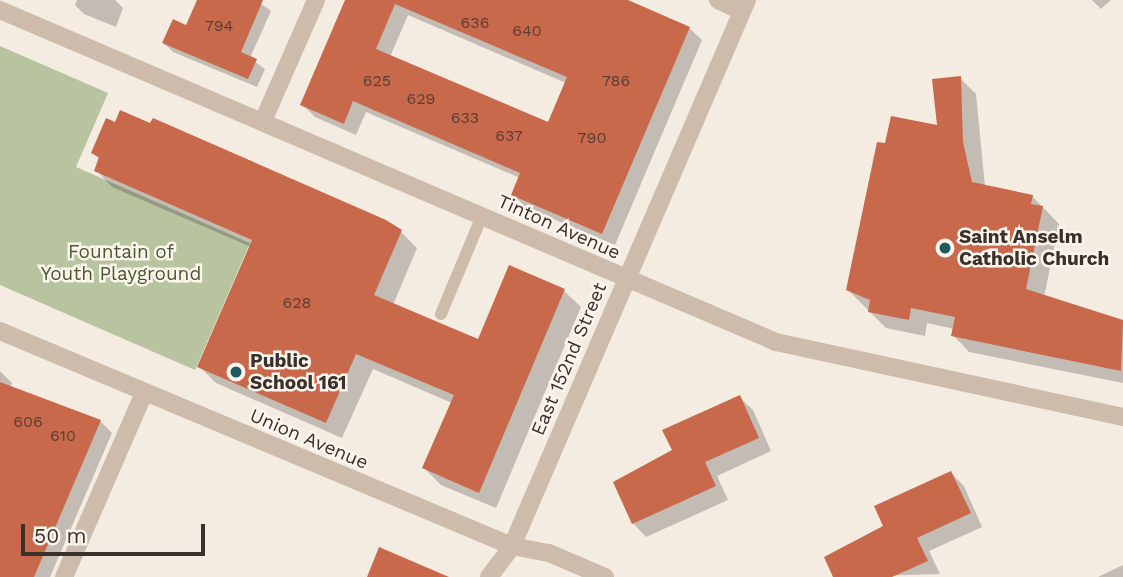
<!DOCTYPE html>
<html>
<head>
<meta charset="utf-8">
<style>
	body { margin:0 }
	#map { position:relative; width:1123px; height:577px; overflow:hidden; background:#f4ebe1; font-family:"Work Sans",sans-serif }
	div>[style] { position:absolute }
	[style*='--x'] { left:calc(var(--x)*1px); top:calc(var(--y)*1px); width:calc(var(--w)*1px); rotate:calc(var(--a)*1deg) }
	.green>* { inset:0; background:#b8c4a0 }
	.shadow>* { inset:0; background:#0003 }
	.building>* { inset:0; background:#c8694b }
	.service>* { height:12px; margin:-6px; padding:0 6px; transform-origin:6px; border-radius:6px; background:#cdbbac }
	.minor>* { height:18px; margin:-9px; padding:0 9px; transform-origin:9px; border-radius:9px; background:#cdbbac }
	.dots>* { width:19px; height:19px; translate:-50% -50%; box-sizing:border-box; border:4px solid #fbf5ee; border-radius:50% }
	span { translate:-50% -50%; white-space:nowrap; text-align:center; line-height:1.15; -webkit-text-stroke:5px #fbf5ee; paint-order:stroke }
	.number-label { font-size:16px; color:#5e3e33 }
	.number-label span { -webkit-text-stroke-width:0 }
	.street-label { font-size:19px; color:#3b302b }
	.poi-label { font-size:19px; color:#3b302b; font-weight:700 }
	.left { translate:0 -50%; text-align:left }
	.park-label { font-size:19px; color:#4a5a2e }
	.scale { position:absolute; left:21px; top:524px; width:184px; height:32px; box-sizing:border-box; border:4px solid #3b302b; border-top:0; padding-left:9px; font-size:21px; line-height:24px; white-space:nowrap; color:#3b302b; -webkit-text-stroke:5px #fbf5ee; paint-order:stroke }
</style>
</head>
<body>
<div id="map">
	<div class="green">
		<div style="clip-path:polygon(0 46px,108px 93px,76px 167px,250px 243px,195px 370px,0 285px)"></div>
	</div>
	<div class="shadow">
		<div style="clip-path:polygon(77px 0,115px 0,123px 8px,116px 27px,84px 14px,75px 5px)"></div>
		<div style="clip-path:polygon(198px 0,256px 0,271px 11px,250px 58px,265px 69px,257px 87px,173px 52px,164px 43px,187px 27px)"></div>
		<div style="clip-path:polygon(evenodd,349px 0,624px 0,689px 28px,702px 40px,615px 245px,525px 207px,513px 194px,520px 178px,366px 112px,356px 135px,315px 117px,303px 105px,349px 0,408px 15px,566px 83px,549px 124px,390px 57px,408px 15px)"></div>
		<div style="clip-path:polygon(1092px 0,1111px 0,1101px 9px)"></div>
		<div style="clip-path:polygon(960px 78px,976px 94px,985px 187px,1032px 196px,1059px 224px,1044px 297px,1123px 321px,1123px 383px,969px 352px,953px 335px,954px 329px,927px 323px,925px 336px,886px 328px,848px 290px,887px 146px,939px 128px)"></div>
		<div style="clip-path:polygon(93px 153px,401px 232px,417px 248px,393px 305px,479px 341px,510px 268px,564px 291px,581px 307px,496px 508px,441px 485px,424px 468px,452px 403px,373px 369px,342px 438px,216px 383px,199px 366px,251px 247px,112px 187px,96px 170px,100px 160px)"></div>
		<div style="clip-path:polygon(0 371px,12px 383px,10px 388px,101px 422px,112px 433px,50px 577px,0 577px)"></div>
		<div style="clip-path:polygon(739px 397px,753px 410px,771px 451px,717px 476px,728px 500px,646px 537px,633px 523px,674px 451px)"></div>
		<div style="clip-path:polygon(951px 473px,964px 486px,982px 527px,929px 551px,940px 574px,835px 577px)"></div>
		<div style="clip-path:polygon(1123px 565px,1123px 577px,1098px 577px)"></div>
	</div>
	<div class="building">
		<div style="clip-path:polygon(197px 0,263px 0,241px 52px,257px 59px,248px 79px,162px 43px,173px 19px,186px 25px)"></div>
		<div style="clip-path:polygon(evenodd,345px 0,628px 0,690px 27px,602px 234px,511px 195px,520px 173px,376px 111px,353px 101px,344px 124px,300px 105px,345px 0,395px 4px,567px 77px,548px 122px,376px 49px,395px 4px)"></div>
		<div style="clip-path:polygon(961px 76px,963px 142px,972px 182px,1033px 195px,1031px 204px,1043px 206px,1026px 289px,1123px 320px,1121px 371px,951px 336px,955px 317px,911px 308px,909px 320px,868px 312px,870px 300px,846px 290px,877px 142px,885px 143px,891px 116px,937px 125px,932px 79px)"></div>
		<div style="clip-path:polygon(120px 110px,150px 123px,153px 118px,386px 220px,402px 230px,374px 295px,478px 339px,509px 265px,565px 289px,479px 493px,422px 468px,454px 395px,356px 354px,326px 423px,197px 367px,252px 240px,94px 171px,99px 157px,91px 153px,106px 118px,115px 122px)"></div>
		<div style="clip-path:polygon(0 382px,101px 420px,34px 577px,0 577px)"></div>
		<div style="clip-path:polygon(740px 395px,759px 438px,705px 462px,716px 486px,632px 524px,613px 482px,672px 450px,662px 430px)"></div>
		<div style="clip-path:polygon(951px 471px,971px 513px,917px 538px,928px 561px,892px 577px,833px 577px,824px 557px,883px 526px,874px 506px)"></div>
		<div style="clip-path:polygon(379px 547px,449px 577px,367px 577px)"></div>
	</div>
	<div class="service">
		<div style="--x:441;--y:314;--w:106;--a:-67.3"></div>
	</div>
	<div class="minor">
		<div style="--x:718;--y:0;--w:26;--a:25"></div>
		<div style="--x:0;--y:10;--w:844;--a:23.16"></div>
		<div style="--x:776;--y:342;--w:355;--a:12.2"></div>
		<div style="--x:263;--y:121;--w:132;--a:-66.3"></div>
		<div style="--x:0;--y:331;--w:555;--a:22.78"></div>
		<div style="--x:512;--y:546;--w:38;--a:11"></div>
		<div style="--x:549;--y:553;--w:61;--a:23.2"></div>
		<div style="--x:64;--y:577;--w:201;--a:-66.5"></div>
		<div style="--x:489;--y:577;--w:39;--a:-53"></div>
		<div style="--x:512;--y:546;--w:594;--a:-66.71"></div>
	</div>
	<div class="dots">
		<div style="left:945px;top:248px;background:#1f5a5e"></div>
		<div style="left:236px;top:372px;background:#1f5a5e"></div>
	</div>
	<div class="number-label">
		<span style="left:475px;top:23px">636</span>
		<span style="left:219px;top:26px">794</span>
		<span style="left:527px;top:31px">640</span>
		<span style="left:377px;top:81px">625</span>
		<span style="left:616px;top:81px">786</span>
		<span style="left:421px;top:99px">629</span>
		<span style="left:465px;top:118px">633</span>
		<span style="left:509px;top:136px">637</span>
		<span style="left:592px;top:138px">790</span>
		<span style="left:297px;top:303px">628</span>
		<span style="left:28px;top:422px">606</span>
		<span style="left:63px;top:436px">610</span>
	</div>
	<div class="street-label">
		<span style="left:559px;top:227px;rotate:24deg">Tinton Avenue</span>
		<span style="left:569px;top:359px;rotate:-67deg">East 152nd Street</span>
		<span style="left:309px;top:439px;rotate:23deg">Union Avenue</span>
	</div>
	<div class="poi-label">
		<span class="left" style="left:959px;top:248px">Saint Anselm<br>Catholic Church</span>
		<span class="left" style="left:250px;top:372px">Public<br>School 161</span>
	</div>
	<div class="park-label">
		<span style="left:121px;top:263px">Fountain of<br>Youth Playground</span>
	</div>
	<div class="scale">50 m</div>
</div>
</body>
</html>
